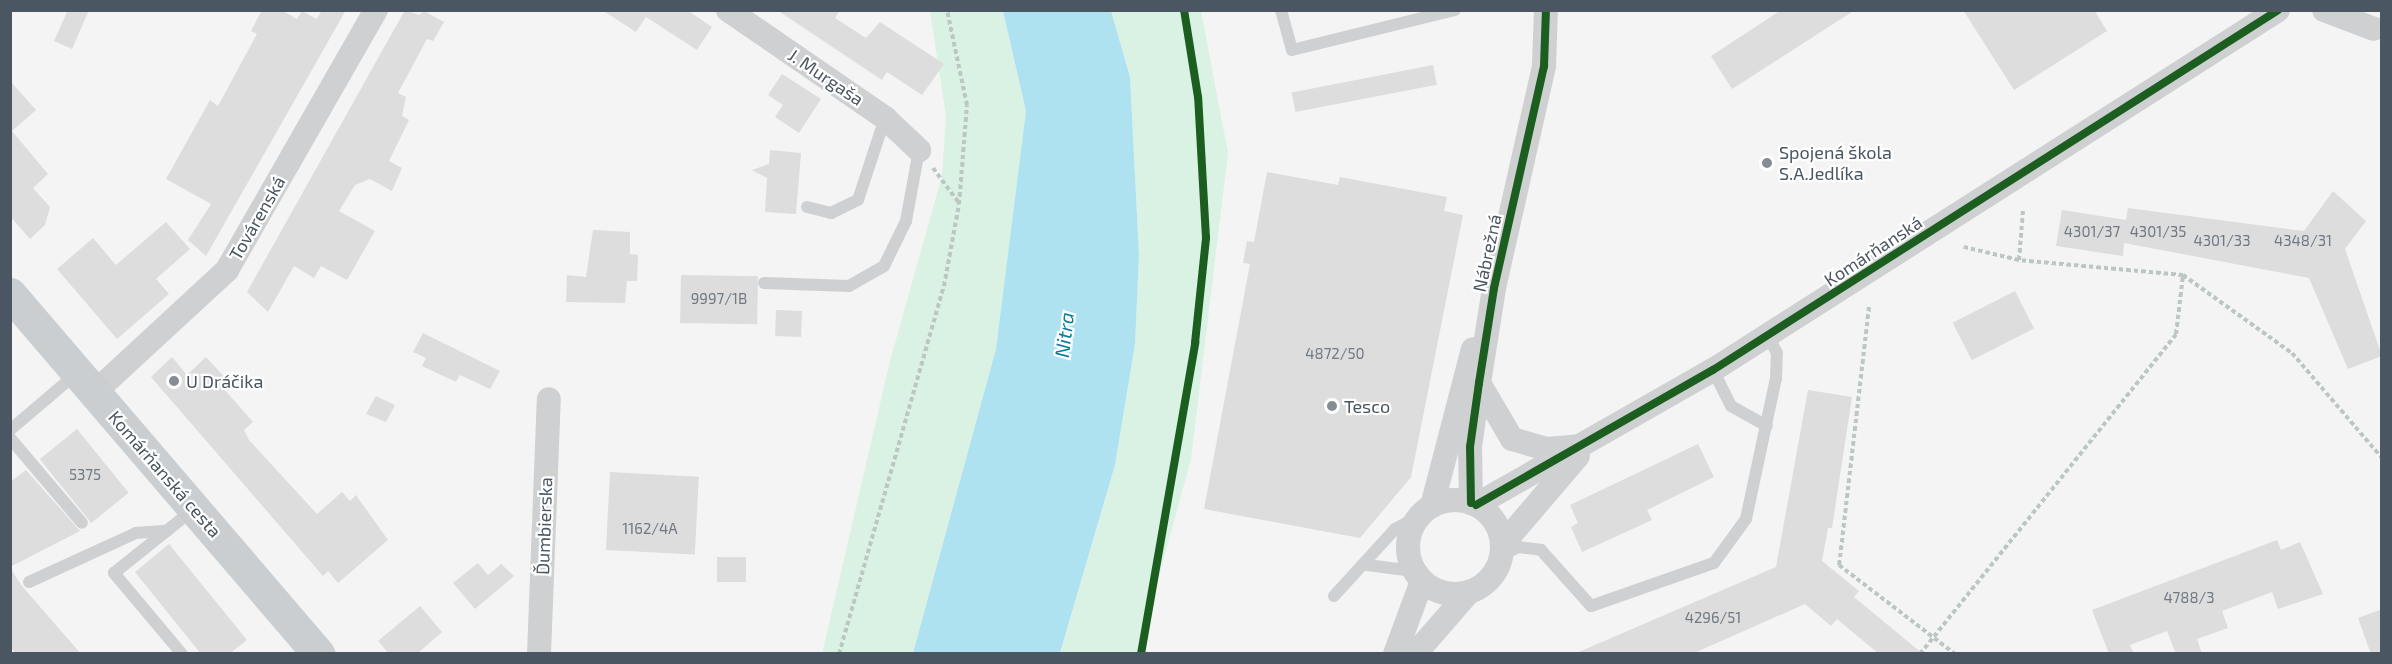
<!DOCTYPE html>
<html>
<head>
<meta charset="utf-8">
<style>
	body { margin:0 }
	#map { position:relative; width:2392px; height:664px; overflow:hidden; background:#f4f4f4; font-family:"Exo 2",sans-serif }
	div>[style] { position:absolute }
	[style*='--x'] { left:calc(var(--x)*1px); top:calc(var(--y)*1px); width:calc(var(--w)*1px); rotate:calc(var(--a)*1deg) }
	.green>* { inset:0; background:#d9f2e3 }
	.water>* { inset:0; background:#aee2f0 }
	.building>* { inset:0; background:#ddddde; transform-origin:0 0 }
	.path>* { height:4px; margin-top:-2px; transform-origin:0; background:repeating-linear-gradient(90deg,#bcc7c4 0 4.5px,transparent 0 7.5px) }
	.service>* { height:12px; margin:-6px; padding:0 6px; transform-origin:6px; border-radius:6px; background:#ced0d2 }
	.minor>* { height:24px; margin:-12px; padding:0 12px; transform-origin:12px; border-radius:12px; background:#ced0d2 }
	.minor>.ring { margin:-12px; padding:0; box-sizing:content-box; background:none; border:24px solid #ced0d2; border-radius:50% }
	.primary>* { height:33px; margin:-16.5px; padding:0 16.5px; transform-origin:16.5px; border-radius:16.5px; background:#caced1 }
	.cycleway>* { height:8px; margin:-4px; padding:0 4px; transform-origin:4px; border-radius:4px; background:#1b5e20 }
	.dots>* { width:16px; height:16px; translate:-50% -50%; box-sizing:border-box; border:3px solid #fff; border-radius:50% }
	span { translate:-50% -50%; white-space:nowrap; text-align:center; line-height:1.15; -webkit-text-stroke:4.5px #fff; paint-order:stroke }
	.number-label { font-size:15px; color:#707881 }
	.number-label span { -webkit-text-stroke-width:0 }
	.street-label { font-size:18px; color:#4a5661 }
	.poi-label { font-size:18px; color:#4a5661 }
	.left { translate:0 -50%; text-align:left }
	.water-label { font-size:20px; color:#0c7c9b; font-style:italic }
	.frame { position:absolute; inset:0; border:12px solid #4a5661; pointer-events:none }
</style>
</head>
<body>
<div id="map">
	<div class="green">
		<div style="clip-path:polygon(930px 11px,1003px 11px,1026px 111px,996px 349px,913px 653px,822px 654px,890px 361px,942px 176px,946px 116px)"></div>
		<div style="clip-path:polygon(1111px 11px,1201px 11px,1228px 153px,1191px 459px,1138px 653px,1060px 654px,1115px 465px,1135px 344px,1139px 255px,1130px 77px)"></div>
	</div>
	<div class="water">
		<div style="clip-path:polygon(1003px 11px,1111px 11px,1130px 77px,1139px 255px,1135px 344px,1115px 465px,1060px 653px,913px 653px,996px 349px,1026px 111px)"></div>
	</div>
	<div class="building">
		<div style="clip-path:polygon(68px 10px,89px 10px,72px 49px,54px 41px)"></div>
		<div style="clip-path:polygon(262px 10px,281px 10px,297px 19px,302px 11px,317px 19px,322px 10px,346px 10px,206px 256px,188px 240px,211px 204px,166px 179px,210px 100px,218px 106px,257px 34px,251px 31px)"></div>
		<div style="clip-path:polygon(405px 10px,419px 15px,424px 11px,444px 22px,433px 41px,427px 39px,398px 93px,406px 97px,402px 116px,409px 120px,389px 161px,402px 168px,392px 191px,370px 179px,355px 185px,339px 211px,375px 231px,347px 280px,321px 266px,314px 278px,294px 266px,268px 312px,247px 292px)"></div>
		<div style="clip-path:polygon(602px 10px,687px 10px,712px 27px,697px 50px,646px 17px,636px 32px)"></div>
		<div style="clip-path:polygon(777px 10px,840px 10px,835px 18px,866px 38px,880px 22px,944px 64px,922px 95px,887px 72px,882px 80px)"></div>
		<div style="clip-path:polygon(1781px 10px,1855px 10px,1732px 89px,1711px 56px)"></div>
		<div style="clip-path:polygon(1963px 10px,2094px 10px,2107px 31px,2014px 90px)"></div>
		<div style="left:1433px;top:65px;width:20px;height:144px;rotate:79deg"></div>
		<div style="clip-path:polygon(782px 74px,821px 99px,799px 133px,775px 117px,783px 105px,768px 95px)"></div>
		<div style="clip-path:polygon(10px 81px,36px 110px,12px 131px,48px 174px,33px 188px,50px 207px,45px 225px,30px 239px,10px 216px)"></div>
		<div style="clip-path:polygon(770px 150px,801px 153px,796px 214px,765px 212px,767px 178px,752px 170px,769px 164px)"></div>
		<div style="clip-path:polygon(1267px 172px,1338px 185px,1340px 177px,1447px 197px,1444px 211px,1463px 215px,1411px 477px,1360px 538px,1204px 509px,1250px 264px,1243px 263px,1247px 241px,1254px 242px)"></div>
		<div style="clip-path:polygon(2333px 191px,2366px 221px,2345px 249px,2382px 356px,2348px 369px,2309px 278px,2124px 243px,2123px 256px,2056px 246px,2062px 210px,2126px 220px,2128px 208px,2304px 231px)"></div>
		<div style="clip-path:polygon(166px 222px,190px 249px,156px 279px,169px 294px,117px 339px,57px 269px,93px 238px,116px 265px)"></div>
		<div style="clip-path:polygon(593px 230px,630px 232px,630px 254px,638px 255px,637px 281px,627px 281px,625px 303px,566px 302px,567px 275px,586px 277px)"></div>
		<div style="left:681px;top:275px;width:77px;height:48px;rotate:1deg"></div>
		<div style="left:2015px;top:291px;width:42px;height:70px;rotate:63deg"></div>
		<div style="left:776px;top:310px;width:26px;height:26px;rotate:2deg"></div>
		<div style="clip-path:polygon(423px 333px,500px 371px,490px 389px,460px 375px,456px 382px,422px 366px,426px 358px,413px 352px)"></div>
		<div style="clip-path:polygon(172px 357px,187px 375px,206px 357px,229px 382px,223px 388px,253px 422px,244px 430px,249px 440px,317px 514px,342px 492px,350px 501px,356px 495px,388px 540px,338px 583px,328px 571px,323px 576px,151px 377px)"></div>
		<div style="clip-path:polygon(1808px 390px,1852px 397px,1832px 528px,1828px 528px,1822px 561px,1859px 591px,1854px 597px,1923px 654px,1879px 654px,1837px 619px,1831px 626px,1805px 604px,1692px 654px,1574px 654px,1776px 567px)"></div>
		<div style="clip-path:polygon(376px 396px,395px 405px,386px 422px,366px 414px)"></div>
		<div style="left:77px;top:429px;width:82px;height:48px;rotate:51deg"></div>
		<div style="clip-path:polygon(1698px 444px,1714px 477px,1647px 510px,1652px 520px,1582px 552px,1571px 527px,1578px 523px,1570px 505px)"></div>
		<div style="clip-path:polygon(26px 470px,80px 531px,10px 567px,10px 482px)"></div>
		<div style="left:610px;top:472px;width:89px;height:78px;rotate:3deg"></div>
		<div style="clip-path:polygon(2277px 540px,2281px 550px,2300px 542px,2323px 594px,2278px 609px,2272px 592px,2222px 611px,2228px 628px,2197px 639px,2202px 654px,2176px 654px,2167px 631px,2130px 645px,2134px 654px,2109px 654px,2092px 610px)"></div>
		<div style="clip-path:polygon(169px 544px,247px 640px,229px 654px,201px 654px,135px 572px)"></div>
		<div style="left:717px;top:557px;width:29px;height:25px"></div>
		<div style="clip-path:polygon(478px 563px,488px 575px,501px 564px,514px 576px,475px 609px,453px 583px)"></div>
		<div style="clip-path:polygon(10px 568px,22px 586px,81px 654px,16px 654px,10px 646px)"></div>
		<div style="clip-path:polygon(420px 606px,442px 632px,417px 654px,389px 654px,378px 641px)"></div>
		<div style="clip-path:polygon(2382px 609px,2382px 654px,2371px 654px,2358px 618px)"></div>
	</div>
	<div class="path">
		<div style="--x:933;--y:168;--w:44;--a:53.4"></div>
		<div style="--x:2019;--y:260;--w:50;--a:-85.4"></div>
		<div style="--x:2183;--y:275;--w:134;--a:35.6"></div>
		<div style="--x:2292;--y:353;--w:138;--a:49.4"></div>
		<div style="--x:1869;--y:307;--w:260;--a:96.6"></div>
		<div style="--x:1839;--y:565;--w:146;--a:37.5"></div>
		<div style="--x:839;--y:654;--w:383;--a:-74.1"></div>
		<div style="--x:944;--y:286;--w:83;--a:-79.6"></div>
		<div style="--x:959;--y:204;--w:99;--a:-85.4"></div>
		<div style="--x:967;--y:105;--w:97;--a:-101.9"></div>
		<div style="--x:1920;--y:654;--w:410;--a:-51.3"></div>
		<div style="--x:2176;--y:334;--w:59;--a:-83.2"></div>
		<div style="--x:2183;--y:275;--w:165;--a:-174.8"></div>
		<div style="--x:2019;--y:260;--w:57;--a:-166.7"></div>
	</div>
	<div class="service">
		<div style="--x:1281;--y:10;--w:41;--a:74.6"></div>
		<div style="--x:1292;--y:50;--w:168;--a:-13.8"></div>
		<div style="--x:807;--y:207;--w:25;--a:14"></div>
		<div style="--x:831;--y:213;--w:30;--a:-26"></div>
		<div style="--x:858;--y:200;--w:86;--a:-71.8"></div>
		<div style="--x:764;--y:283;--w:85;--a:2"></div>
		<div style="--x:849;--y:286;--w:40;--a:-29.7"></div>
		<div style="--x:884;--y:266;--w:50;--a:-63.9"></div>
		<div style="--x:906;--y:221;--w:72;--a:-79.6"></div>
		<div style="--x:1713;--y:370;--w:40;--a:63.4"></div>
		<div style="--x:1731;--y:406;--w:41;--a:29.1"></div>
		<div style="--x:10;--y:430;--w:88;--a:-40.4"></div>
		<div style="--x:10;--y:438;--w:111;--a:49.7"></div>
		<div style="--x:1500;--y:557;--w:21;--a:-29"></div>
		<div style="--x:1518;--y:547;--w:23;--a:7"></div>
		<div style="--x:1541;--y:550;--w:75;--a:48.2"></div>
		<div style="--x:1591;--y:606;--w:130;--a:-19.3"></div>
		<div style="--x:1714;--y:563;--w:54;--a:-54"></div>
		<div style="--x:1746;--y:519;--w:144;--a:-78"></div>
		<div style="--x:1776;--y:378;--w:25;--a:-88"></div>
		<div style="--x:1777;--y:353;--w:19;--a:-118"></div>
		<div style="--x:1367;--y:565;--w:47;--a:7.3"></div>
		<div style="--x:29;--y:582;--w:118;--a:-24.6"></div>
		<div style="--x:136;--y:533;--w:31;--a:-4"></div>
		<div style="--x:1334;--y:596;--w:91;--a:-47.7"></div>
		<div style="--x:1395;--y:529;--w:30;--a:-28"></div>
		<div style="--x:182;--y:654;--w:106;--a:-130"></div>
		<div style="--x:114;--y:573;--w:102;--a:-38.7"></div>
	</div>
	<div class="minor">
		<div style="--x:728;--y:10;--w:191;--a:34.5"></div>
		<div style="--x:885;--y:118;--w:47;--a:43.3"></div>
		<div style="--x:2324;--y:10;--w:53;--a:20.8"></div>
		<div style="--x:1479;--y:383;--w:65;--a:59.5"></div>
		<div style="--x:1512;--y:439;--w:36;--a:16"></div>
		<div style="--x:1547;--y:449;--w:32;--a:-5"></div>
		<div style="--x:95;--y:392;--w:180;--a:-42.7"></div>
		<div style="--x:227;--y:270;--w:300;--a:-60.2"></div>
		<div class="ring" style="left:1408px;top:500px;width:70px;height:70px"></div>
		<div style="--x:1471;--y:503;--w:56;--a:-91"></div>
		<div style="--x:1470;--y:447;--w:65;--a:-82"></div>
		<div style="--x:1479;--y:383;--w:96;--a:-81"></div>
		<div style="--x:1494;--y:288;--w:228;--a:-77.3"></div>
		<div style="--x:1544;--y:66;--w:56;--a:-88"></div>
		<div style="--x:1476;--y:505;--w:273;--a:-29.7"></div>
		<div style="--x:1713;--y:370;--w:670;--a:-32.5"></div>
		<div style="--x:1432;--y:506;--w:162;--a:-75.4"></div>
		<div style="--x:1502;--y:545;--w:117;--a:-49.5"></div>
		<div style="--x:539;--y:654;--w:255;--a:-87.8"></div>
		<div style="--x:1395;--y:654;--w:78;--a:-69.7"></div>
		<div style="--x:1415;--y:654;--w:82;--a:-48.9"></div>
	</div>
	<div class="primary">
		<div style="--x:10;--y:294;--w:474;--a:49.4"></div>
	</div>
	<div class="cycleway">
		<div style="--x:1471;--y:503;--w:56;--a:-91"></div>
		<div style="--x:1470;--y:447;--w:65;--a:-82"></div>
		<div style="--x:1479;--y:383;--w:96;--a:-81"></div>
		<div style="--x:1494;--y:288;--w:228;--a:-77.3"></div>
		<div style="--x:1544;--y:66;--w:56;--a:-88"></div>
		<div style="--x:1476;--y:505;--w:273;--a:-29.7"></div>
		<div style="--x:1713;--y:370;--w:670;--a:-32.5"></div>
		<div style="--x:1141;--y:654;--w:316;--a:-80.1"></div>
		<div style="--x:1195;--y:343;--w:106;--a:-84"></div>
		<div style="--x:1206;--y:238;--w:141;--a:-93.2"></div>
		<div style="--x:1198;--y:97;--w:88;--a:-99.1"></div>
	</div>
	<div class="dots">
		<div style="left:1767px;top:163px;background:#868d94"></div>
		<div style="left:174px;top:381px;background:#868d94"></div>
		<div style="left:1332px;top:406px;background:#868d94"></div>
	</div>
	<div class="number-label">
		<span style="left:2092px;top:232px">4301/37</span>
		<span style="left:2158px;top:232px">4301/35</span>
		<span style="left:2222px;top:241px">4301/33</span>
		<span style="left:2303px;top:241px">4348/31</span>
		<span style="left:719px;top:299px">9997/1B</span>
		<span style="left:1335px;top:354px">4872/50</span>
		<span style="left:85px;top:475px">5375</span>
		<span style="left:650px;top:529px">1162/4A</span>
		<span style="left:2189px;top:598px">4788/3</span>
		<span style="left:1713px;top:618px">4296/51</span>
	</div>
	<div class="street-label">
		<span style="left:826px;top:77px;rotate:34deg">J. Murgaša</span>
		<span style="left:257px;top:218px;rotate:-60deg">Továrenská</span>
		<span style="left:1873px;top:251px;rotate:-33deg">Komárňanská</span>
		<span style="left:1487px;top:253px;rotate:-78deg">Nábrežná</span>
		<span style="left:165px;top:474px;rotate:49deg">Komárňanská cesta</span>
		<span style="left:544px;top:526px;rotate:-88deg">Ďumbierska</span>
	</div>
	<div class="poi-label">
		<span class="left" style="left:1779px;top:163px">Spojená škola<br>S.A.Jedlíka</span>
		<span class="left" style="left:186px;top:381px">U Dráčika</span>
		<span class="left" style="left:1344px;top:406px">Tesco</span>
	</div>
	<div class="water-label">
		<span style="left:1064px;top:335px;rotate:-83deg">Nitra</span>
	</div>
	<div class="frame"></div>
</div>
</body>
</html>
